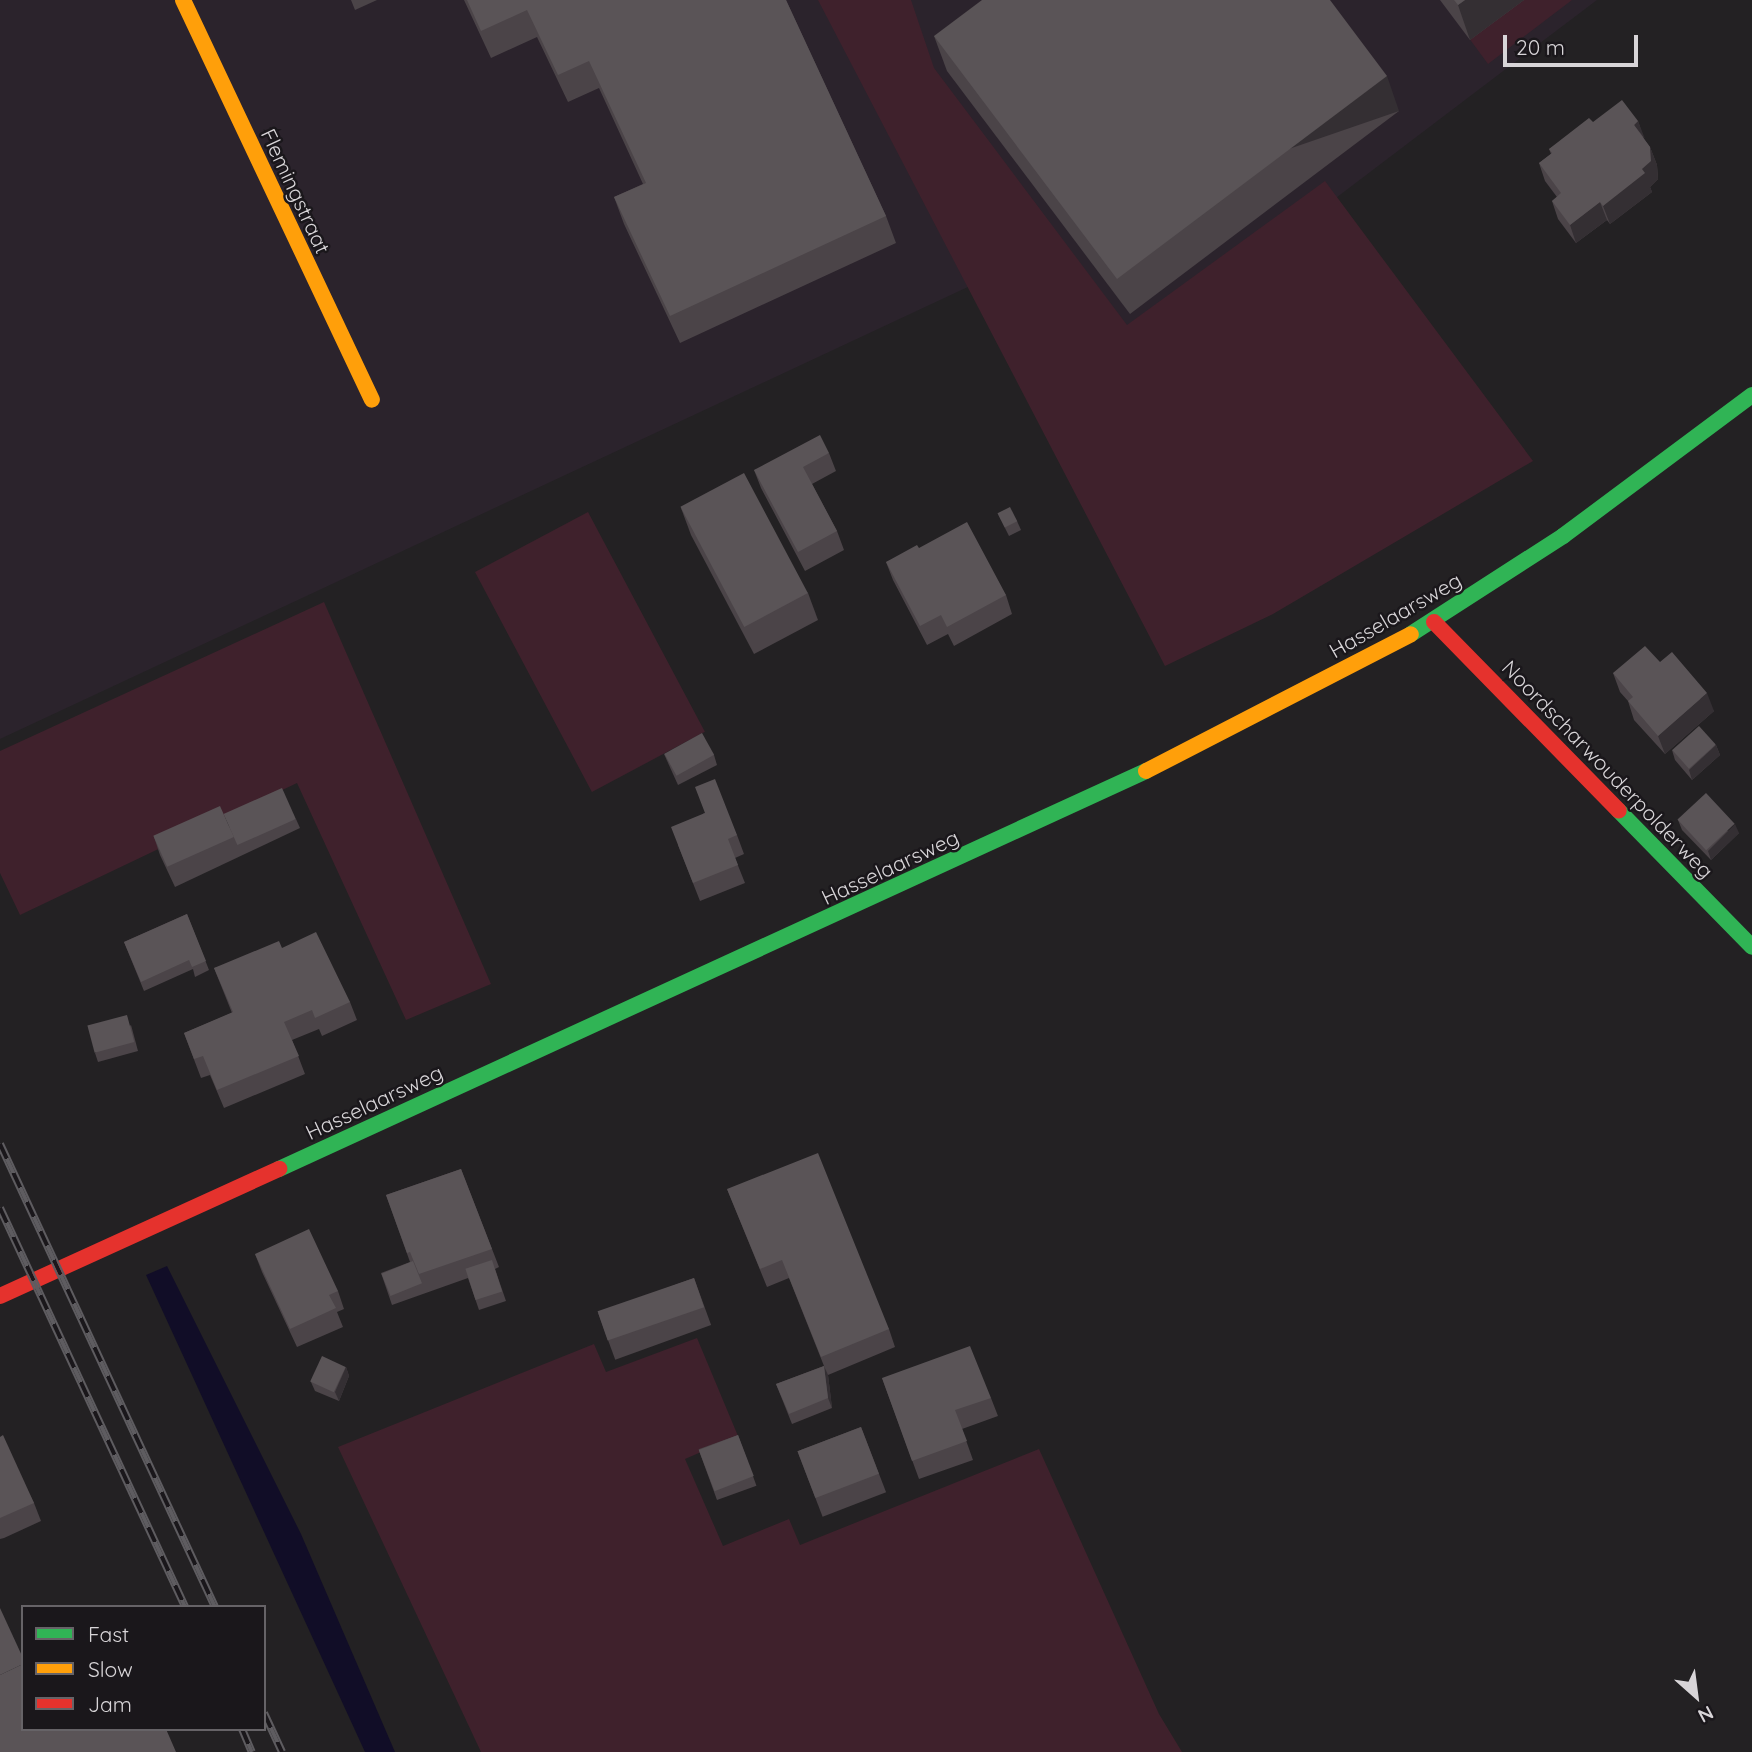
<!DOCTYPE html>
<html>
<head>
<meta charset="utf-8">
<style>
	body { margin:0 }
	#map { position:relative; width:1752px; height:1752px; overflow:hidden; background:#232123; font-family:Quicksand,sans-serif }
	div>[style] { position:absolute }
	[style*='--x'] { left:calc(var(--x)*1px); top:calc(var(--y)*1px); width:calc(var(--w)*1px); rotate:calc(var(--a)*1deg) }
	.built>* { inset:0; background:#2b232c }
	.green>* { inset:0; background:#3f212c; transform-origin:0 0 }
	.water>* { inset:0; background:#110d27 }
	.fast>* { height:16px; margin:-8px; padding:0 8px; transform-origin:8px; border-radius:8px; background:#30b455 }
	.slow>* { height:16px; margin:-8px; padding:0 8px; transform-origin:8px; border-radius:8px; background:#ff9f0a }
	.jam>* { height:16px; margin:-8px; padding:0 8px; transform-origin:8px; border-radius:8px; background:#e5322d }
	.rail>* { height:8px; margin-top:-4px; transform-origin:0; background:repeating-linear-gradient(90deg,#1a171b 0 16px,#5e5c60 0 32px); box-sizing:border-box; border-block:2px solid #5e5c60 }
	.wall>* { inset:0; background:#4b4448; transform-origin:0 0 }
	.shaded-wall>* { inset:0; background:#342f33; transform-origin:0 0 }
	.building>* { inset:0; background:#5a5457; transform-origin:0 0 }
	span { translate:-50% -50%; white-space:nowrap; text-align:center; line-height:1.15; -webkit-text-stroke:5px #1a171b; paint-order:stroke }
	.street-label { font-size:21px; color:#d8d5d8 }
	.legend { position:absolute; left:21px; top:1605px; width:245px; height:126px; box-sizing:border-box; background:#1a171b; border:2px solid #666367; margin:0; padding:9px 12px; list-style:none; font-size:21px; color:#d8d5d8 }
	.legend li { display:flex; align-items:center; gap:14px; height:35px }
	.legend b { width:35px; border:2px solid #666367 }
	.north { position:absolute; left:1661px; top:1661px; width:70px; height:70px; -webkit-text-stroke:5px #1a171b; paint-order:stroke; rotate:152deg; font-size:19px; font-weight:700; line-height:28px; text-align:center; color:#d8d5d8 }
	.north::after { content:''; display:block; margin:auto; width:24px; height:32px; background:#d8d5d8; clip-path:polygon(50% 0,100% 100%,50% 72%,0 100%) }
	.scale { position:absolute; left:1503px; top:35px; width:135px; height:32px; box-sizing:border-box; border:4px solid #d8d5d8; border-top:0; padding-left:9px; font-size:21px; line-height:24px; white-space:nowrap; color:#d8d5d8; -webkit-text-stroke:5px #1a171b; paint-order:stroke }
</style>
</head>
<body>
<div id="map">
	<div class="built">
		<div style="clip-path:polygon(0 0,1597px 0,1042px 421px,970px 286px,0 739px)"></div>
	</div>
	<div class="green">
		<div style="clip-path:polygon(818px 0,911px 0,934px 68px,1127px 325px,1325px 181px,1533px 461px,1273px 614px,1165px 666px)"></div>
		<div style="clip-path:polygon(1441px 0,1572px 0,1488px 64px)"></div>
		<div style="left:588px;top:512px;width:249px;height:128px;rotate:62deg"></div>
		<div style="clip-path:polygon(324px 602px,491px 984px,406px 1020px,297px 783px,20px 915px,0 873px,0 751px)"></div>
		<div style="clip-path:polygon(697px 1338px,738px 1436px,685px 1459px,723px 1546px,789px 1519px,800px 1545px,1039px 1449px,1159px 1714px,1182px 1752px,481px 1752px,338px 1447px,594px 1344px,606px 1372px)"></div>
	</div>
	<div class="water">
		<div style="clip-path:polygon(167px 1266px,301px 1534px,395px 1752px,365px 1752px,146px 1275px)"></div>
	</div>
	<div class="fast">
		<div style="--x:1411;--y:634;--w:181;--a:-32.8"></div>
		<div style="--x:1563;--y:536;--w:236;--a:-36.7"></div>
		<div style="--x:1619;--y:811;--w:190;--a:45.6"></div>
		<div style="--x:279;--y:1169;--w:954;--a:-24.66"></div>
	</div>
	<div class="slow">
		<div style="--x:183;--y:0;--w:442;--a:64.7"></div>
		<div style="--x:1146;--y:771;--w:298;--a:-27.3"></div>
	</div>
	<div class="jam">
		<div style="--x:1434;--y:622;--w:264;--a:45.6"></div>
		<div style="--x:0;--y:1296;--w:307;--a:-24.5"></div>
	</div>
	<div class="rail">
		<div style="--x:0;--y:1144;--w:510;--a:65.09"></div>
		<div style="--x:0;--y:1208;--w:440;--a:65.1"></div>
		<div style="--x:264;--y:1713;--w:43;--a:65.2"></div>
		<div style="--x:242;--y:1729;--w:25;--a:67"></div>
	</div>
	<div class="wall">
		<div style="clip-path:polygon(351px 0,377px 0,355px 10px)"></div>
		<div style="clip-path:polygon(464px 0,786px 0,886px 216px,896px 243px,680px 343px,624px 224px,614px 197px,643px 184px,599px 88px,568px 102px,537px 37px,491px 58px)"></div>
		<div style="clip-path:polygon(1440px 0,1524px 0,1470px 40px)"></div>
		<div style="clip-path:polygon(934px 36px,1399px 111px,1130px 314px,947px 71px)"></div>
		<div style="clip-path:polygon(1638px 121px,1644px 139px,1650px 147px,1657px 165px,1658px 179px,1650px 187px,1652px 192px,1610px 224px,1607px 220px,1576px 243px,1558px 219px,1552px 201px,1557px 197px,1545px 181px,1539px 163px,1551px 154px,1549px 149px,1593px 122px)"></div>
		<div style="clip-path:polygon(829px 453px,836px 471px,812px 484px,837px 531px,844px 550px,805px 571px,761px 488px,754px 470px)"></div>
		<div style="clip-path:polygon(681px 508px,808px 593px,818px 620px,754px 654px,691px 535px)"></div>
		<div style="clip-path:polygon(998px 514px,1017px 521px,1021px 530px,1009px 536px)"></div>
		<div style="clip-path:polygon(919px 548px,1006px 595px,1012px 614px,954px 646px,948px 634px,927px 645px,893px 580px,886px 562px)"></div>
		<div style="clip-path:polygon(1660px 662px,1714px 711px,1665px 754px,1634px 720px,1628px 701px,1620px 692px,1613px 673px)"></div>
		<div style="clip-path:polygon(1716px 745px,1720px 755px,1692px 780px,1675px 760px,1672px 750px)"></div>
		<div style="clip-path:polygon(664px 754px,714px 755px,717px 765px,678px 785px)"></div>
		<div style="clip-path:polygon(704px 813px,737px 835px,744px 854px,735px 858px,745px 883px,700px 901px,678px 845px)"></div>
		<div style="clip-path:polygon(296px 819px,300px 828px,175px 887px,160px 855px,154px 837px)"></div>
		<div style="clip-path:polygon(1678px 820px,1739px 833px,1711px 860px,1682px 830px)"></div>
		<div style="clip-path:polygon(187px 914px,209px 970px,195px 977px,193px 969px,144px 991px,124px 942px)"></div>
		<div style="clip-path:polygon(282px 948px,350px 1002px,357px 1020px,322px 1036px,319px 1029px,292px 1040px,305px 1074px,224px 1108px,210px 1075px,201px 1078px,184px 1033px,232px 1013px,214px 968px)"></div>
		<div style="clip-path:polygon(131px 1025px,138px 1051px,98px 1062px,95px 1053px)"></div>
		<div style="clip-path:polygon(461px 1169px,499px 1267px,495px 1269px,506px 1301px,479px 1310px,468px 1278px,392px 1305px,381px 1273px,410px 1262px,386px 1195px)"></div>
		<div style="clip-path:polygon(727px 1189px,889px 1329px,895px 1347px,828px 1375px,832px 1408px,792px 1424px,776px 1384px,824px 1366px,789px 1278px,767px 1287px)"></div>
		<div style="clip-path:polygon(255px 1254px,338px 1291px,344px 1309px,337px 1312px,343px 1327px,297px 1347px,262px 1272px)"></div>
		<div style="left:694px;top:1278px;width:50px;height:102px;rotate:70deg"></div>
		<div style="clip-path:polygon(346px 1367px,349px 1376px,339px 1401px,315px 1391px,311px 1382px)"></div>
		<div style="clip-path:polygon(882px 1378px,991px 1398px,998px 1416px,962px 1429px,973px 1460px,919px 1479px)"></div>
		<div style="left:861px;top:1427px;width:70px;height:68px;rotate:69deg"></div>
		<div style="left:738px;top:1435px;width:54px;height:42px;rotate:70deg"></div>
		<div style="clip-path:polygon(0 1437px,34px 1503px,41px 1521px,4px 1538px,0 1539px)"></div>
	</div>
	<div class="shaded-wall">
		<div style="clip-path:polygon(1465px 0,1524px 0,1470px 40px,1458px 5px)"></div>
		<div style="left:1387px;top:76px;width:37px;height:338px;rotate:71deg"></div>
		<div style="clip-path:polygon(1638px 121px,1645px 139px,1634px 125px)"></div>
		<div style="clip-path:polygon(1650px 147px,1657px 165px,1658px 179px,1650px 187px,1652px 192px,1610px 224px,1603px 206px)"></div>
		<div style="clip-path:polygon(1600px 202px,1607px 220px,1576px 243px,1570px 225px)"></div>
		<div style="clip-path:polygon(1707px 693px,1714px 711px,1665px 754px,1658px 736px)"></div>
		<div style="clip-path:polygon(1716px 745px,1720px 755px,1692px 780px,1689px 770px)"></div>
		<div style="clip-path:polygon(1735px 824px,1739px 833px,1711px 860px,1708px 851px)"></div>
		<div style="clip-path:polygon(824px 1366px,828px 1375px,832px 1408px,828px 1398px)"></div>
		<div style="clip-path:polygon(346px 1367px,349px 1376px,339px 1401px,335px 1392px)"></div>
	</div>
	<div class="building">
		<div style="clip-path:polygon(467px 0,786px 0,886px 216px,670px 316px,614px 197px,646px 183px,589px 61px,558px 75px,527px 10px,481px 31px)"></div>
		<div style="clip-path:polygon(982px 0,1330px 0,1387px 76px,1117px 279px,934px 36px)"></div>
		<div style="clip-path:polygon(1454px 0,1465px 0,1458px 5px)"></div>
		<div style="clip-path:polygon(1622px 100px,1638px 121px,1634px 125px,1650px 147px,1651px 161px,1642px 169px,1645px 173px,1603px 206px,1600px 202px,1570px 225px,1552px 201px,1561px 193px,1539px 163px,1552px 153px,1549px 149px,1589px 118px,1593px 122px)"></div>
		<div style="clip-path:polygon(820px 435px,829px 453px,803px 467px,837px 531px,798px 552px,754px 470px)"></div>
		<div style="left:744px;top:473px;width:136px;height:72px;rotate:62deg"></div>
		<div style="left:1010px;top:507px;width:16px;height:14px;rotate:63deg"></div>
		<div style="clip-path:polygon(967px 522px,1006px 595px,947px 627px,941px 615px,920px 626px,886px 562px,917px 545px,919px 548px)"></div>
		<div style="clip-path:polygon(1645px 646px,1660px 662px,1672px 652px,1707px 693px,1658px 736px,1628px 701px,1633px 697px,1613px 673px)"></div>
		<div style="left:1699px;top:726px;width:25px;height:36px;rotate:48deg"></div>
		<div style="left:702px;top:733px;width:25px;height:43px;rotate:61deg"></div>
		<div style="clip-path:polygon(715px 779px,737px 835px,728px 839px,738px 865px,693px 883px,671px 827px,705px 813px,695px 787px)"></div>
		<div style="left:282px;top:788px;width:34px;height:64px;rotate:66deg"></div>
		<div style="left:1706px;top:793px;width:42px;height:39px;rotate:47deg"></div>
		<div style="left:220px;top:806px;width:34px;height:73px;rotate:66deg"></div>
		<div style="clip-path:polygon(187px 914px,206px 961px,192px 967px,189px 960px,141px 982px,124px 942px)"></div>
		<div style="clip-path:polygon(316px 932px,350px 1002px,315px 1018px,312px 1010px,284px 1022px,299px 1056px,217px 1090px,203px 1056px,194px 1059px,184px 1033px,233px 1012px,214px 968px,279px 941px,282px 948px)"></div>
		<div style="left:127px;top:1015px;width:28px;height:41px;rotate:75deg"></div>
		<div style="clip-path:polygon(818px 1153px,889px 1329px,821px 1357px,782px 1260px,760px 1269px,727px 1189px)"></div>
		<div style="clip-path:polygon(461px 1169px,492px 1249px,419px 1274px,410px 1252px,407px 1253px,386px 1195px)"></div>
		<div style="clip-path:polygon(309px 1229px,338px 1291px,329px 1295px,336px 1308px,290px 1329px,255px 1254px)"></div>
		<div style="left:492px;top:1260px;width:33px;height:28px;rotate:72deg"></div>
		<div style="left:413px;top:1261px;width:24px;height:34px;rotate:68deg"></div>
		<div style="left:694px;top:1278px;width:31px;height:102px;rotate:71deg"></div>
		<div style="clip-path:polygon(970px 1346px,991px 1398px,955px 1410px,967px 1441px,912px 1461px,882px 1378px)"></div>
		<div style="left:322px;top:1356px;width:26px;height:28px;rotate:25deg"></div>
		<div style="clip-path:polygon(824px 1366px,828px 1398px,789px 1414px,776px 1384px)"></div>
		<div style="left:861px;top:1427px;width:50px;height:68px;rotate:69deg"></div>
		<div style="clip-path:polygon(3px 1435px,34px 1503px,0 1518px,0 1437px)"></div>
		<div style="left:738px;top:1435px;width:44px;height:42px;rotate:69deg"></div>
		<div style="clip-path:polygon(0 1608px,23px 1658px,23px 1664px,0 1675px)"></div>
		<div style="clip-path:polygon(23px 1664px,23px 1729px,166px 1729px,176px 1752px,0 1752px,0 1675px)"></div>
	</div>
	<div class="street-label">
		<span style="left:296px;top:191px;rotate:65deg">Flemingstraat</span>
		<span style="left:1395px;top:615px;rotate:-30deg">Hasselaarsweg</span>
		<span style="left:1608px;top:769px;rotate:46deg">Noordscharwouderpolderweg</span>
		<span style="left:890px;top:867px;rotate:-25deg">Hasselaarsweg</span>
		<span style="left:374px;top:1102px;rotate:-25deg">Hasselaarsweg</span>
	</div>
	<ul class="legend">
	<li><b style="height:9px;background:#30b455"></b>Fast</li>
	<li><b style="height:9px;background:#ff9f0a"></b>Slow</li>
	<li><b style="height:9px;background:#e5322d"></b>Jam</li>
	</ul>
	<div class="north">N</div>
	<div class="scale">20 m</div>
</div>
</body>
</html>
